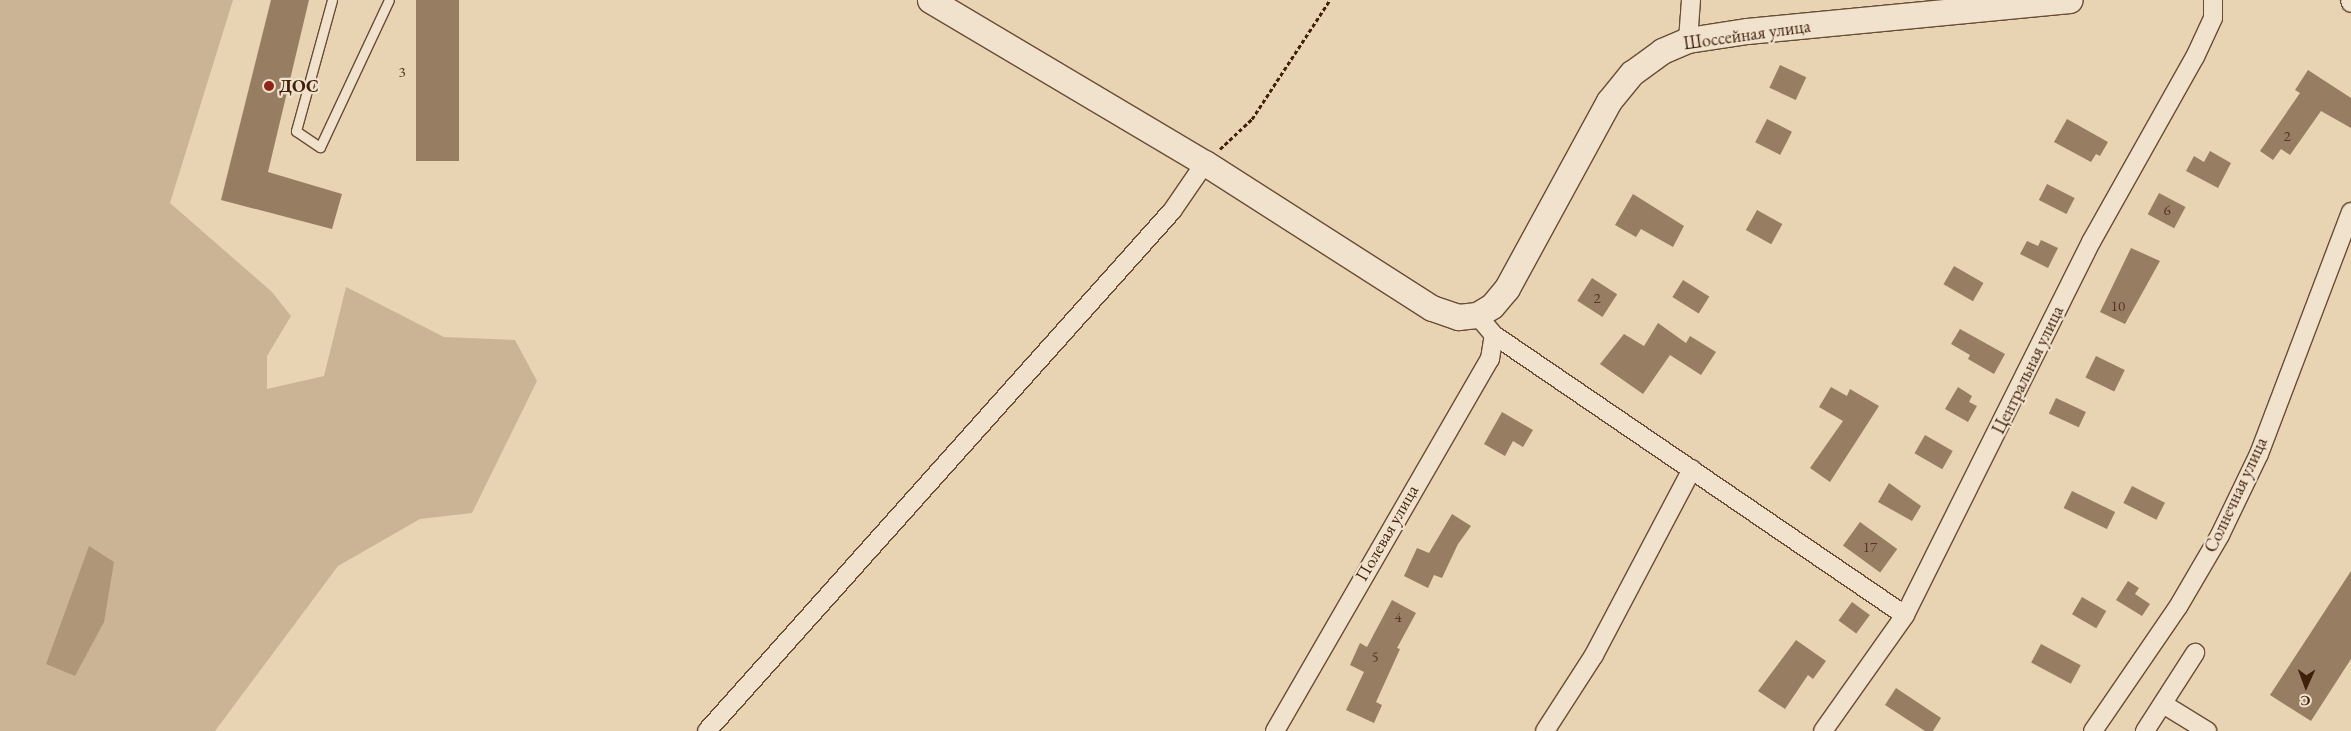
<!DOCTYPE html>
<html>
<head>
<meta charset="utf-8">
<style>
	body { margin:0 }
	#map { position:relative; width:2351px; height:731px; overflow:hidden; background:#e8d3b2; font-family:"EB Garamond",serif }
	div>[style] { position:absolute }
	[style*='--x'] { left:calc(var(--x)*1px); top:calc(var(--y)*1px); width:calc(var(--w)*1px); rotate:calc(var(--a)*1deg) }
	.green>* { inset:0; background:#cbb496 }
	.water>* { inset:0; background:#af9679 }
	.building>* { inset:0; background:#977d62; transform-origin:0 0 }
	.path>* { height:3px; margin-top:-1.5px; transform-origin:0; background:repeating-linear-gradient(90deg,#401f0b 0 4px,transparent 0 6.5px) }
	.roads { filter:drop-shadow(1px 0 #6a4c35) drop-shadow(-1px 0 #6a4c35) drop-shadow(0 1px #6a4c35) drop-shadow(0 -1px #6a4c35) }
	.lane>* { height:9px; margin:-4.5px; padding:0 4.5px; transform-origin:4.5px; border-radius:4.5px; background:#f0e2cd }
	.street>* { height:18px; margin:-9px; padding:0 9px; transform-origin:9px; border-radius:9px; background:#f0e2cd }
	.secondary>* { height:25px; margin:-12.5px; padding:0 12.5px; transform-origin:12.5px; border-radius:12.5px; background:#f0e2cd }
	.dots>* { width:14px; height:14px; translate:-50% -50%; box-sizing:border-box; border:2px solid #f0e2cd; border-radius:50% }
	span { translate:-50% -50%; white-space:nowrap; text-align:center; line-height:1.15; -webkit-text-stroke:4.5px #f0e2cd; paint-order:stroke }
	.number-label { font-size:15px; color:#563621 }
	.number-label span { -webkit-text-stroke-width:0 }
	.street-label { font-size:18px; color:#401f0b }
	.poi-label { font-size:18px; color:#401f0b; font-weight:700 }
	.left { translate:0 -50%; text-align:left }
	.north { position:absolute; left:2281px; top:661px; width:50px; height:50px; -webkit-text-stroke:4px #f0e2cd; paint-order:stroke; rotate:182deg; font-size:14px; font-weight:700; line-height:20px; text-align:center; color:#401f0b }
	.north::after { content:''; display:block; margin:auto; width:18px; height:22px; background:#401f0b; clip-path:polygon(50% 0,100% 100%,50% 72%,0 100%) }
</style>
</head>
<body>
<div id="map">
	<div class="green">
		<div style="clip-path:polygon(0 0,233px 0,170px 203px,272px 292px,291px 316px,267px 356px,267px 389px,324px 376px,346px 287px,444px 337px,515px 340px,537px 381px,472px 513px,420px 519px,338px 566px,215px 731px,0 731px)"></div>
	</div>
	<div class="water">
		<div style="clip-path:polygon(89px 546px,114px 562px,104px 622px,75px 676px,46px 664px)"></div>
	</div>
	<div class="building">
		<div style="clip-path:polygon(271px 0,309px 0,268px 172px,342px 194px,332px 229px,221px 200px)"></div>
		<div style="left:416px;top:0;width:43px;height:161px"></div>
		<div style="left:1780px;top:65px;width:29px;height:25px;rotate:25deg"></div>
		<div style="clip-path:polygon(2308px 70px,2351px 98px,2351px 128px,2321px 111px,2290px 155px,2281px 149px,2273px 160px,2260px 151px,2300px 93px,2295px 90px)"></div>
		<div style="left:1767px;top:119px;width:28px;height:26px;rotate:27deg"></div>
		<div style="clip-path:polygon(2067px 119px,2108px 142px,2100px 156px,2096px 154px,2091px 162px,2054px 142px)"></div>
		<div style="clip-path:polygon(2210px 151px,2231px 163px,2218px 188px,2186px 171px,2194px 156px,2204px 162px)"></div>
		<div style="left:2047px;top:184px;width:31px;height:18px;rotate:27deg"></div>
		<div style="left:2159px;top:193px;width:30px;height:24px;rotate:28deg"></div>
		<div style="clip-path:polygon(1633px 194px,1684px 226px,1673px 247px,1641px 229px,1636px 237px,1615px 225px)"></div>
		<div style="left:1757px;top:210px;width:29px;height:23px;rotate:29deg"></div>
		<div style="clip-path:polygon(2041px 240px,2058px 248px,2048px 268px,2020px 254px,2027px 241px,2038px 246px)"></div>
		<div style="clip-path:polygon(2131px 248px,2160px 261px,2125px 324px,2100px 312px)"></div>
		<div style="left:1954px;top:266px;width:34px;height:21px;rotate:30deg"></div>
		<div style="left:1592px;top:278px;width:30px;height:27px;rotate:33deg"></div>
		<div style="left:1683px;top:280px;width:31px;height:20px;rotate:32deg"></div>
		<div style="clip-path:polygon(1658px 323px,1686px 343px,1690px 336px,1716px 352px,1701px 375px,1670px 355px,1643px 394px,1600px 364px,1624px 334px,1644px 346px)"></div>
		<div style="clip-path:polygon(1960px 329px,2005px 354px,1994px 374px,1968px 359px,1970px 355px,1951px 344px)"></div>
		<div style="left:2096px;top:356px;width:32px;height:24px;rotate:26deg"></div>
		<div style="clip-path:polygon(1831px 387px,1847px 396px,1850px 389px,1879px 406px,1830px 482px,1810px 468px,1843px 421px,1819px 407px)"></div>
		<div style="clip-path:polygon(1958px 387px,1972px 396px,1969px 402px,1977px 406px,1968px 422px,1945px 409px)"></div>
		<div style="left:2056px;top:398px;width:33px;height:17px;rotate:25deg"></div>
		<div style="clip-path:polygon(1502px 412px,1533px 430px,1523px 447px,1513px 441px,1505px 456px,1484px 444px)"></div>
		<div style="left:1925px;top:435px;width:32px;height:21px;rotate:30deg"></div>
		<div style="clip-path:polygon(1889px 483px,1921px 506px,1912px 521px,1878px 502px)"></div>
		<div style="left:2132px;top:486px;width:37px;height:19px;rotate:27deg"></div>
		<div style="left:2072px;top:491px;width:48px;height:19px;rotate:26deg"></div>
		<div style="clip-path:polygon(1452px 514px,1471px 526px,1458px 544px,1442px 578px,1434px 575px,1428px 588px,1404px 576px,1417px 548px,1429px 553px)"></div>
		<div style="left:1860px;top:522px;width:46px;height:29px;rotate:36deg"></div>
		<div style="clip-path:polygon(2351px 571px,2351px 659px,2311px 721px,2270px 695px)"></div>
		<div style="clip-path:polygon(2128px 581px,2139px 588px,2135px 594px,2150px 604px,2142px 616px,2116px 600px)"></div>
		<div style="left:2082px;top:597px;width:28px;height:20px;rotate:30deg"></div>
		<div style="clip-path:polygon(1392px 600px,1416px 613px,1397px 648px,1400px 649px,1376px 702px,1382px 705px,1374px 723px,1346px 710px,1364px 672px,1350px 665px,1360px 643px,1367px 647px)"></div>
		<div style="left:1852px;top:602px;width:22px;height:23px;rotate:36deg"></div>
		<div style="clip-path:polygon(1796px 640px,1826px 661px,1813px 679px,1808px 675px,1785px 709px,1758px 691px)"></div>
		<div style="left:2041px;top:644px;width:45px;height:21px;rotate:28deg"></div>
		<div style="clip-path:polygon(1896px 688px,1941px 718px,1933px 731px,1925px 731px,1885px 705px)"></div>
	</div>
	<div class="path">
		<div style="--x:1220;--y:149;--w:44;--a:-43.2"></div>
		<div style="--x:1252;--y:119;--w:142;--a:-56.8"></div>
	</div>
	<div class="roads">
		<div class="lane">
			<div style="--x:332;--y:0;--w:136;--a:105.4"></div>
			<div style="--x:296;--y:131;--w:29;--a:34"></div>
			<div style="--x:320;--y:147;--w:162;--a:-64.9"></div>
		</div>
		<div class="street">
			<div style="--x:2350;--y:0;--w:3;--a:72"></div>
			<div style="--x:1688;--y:40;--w:40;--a:-85.7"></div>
			<div style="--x:1477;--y:315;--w:26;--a:50"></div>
			<div style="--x:1494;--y:335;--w:497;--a:34.3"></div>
			<div style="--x:2163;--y:704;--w:52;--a:31.5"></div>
			<div style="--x:707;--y:731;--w:698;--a:-48.2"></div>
			<div style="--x:1172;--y:211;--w:58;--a:-55.5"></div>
			<div style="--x:1275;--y:731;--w:430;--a:-60"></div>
			<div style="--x:1490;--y:359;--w:24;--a:-81"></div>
			<div style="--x:1545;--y:731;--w:90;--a:-57.2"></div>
			<div style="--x:1594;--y:655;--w:210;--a:-62.2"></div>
			<div style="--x:1823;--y:731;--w:142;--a:-54.7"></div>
			<div style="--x:1905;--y:615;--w:417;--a:-63.5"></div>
			<div style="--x:2091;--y:242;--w:212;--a:-60.7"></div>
			<div style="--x:2195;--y:57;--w:43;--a:-65.2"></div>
			<div style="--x:2213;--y:18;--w:18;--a:-90"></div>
			<div style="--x:2093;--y:731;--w:150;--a:-55.6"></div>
			<div style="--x:2178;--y:607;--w:83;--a:-59.7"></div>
			<div style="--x:2220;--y:535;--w:90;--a:-64.3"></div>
			<div style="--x:2259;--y:454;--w:259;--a:-69.2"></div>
			<div style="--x:2145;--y:731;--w:93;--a:-57.3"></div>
		</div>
		<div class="secondary">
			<div style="--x:930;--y:0;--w:320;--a:30.7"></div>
			<div style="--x:1205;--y:163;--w:269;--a:32.6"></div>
			<div style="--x:1432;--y:308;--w:28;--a:19"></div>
			<div style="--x:1458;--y:317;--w:19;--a:-6"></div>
			<div style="--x:1477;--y:315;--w:17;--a:-31"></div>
			<div style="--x:1492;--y:306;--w:23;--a:-50"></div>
			<div style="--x:1507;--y:288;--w:213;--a:-61.4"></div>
			<div style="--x:1609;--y:101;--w:36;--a:-51"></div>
			<div style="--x:1632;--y:73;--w:37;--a:-36"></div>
			<div style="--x:1662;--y:51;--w:28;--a:-23"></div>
			<div style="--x:1688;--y:40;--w:60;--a:-8.7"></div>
			<div style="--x:1747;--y:31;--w:324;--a:-5.5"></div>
		</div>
	</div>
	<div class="dots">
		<div style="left:269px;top:86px;background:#8f2418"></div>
	</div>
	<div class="number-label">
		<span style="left:402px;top:72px">3</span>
		<span style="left:2287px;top:136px">2</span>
		<span style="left:2167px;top:210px">6</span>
		<span style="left:1597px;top:298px">2</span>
		<span style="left:2118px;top:306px">10</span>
		<span style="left:1870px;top:547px">17</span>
		<span style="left:1398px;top:617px">4</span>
		<span style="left:1375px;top:657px">5</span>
	</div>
	<div class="street-label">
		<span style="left:1747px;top:35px;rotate:-8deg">Шоссейная улица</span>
		<span style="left:2028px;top:370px;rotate:-64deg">Центральная улица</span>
		<span style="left:2236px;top:495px;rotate:-65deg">Солнечная улица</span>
		<span style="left:1387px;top:533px;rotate:-60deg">Полевая улица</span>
	</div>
	<div class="poi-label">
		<span class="left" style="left:279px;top:86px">ДОС</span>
	</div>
	<div class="north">С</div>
</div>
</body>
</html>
